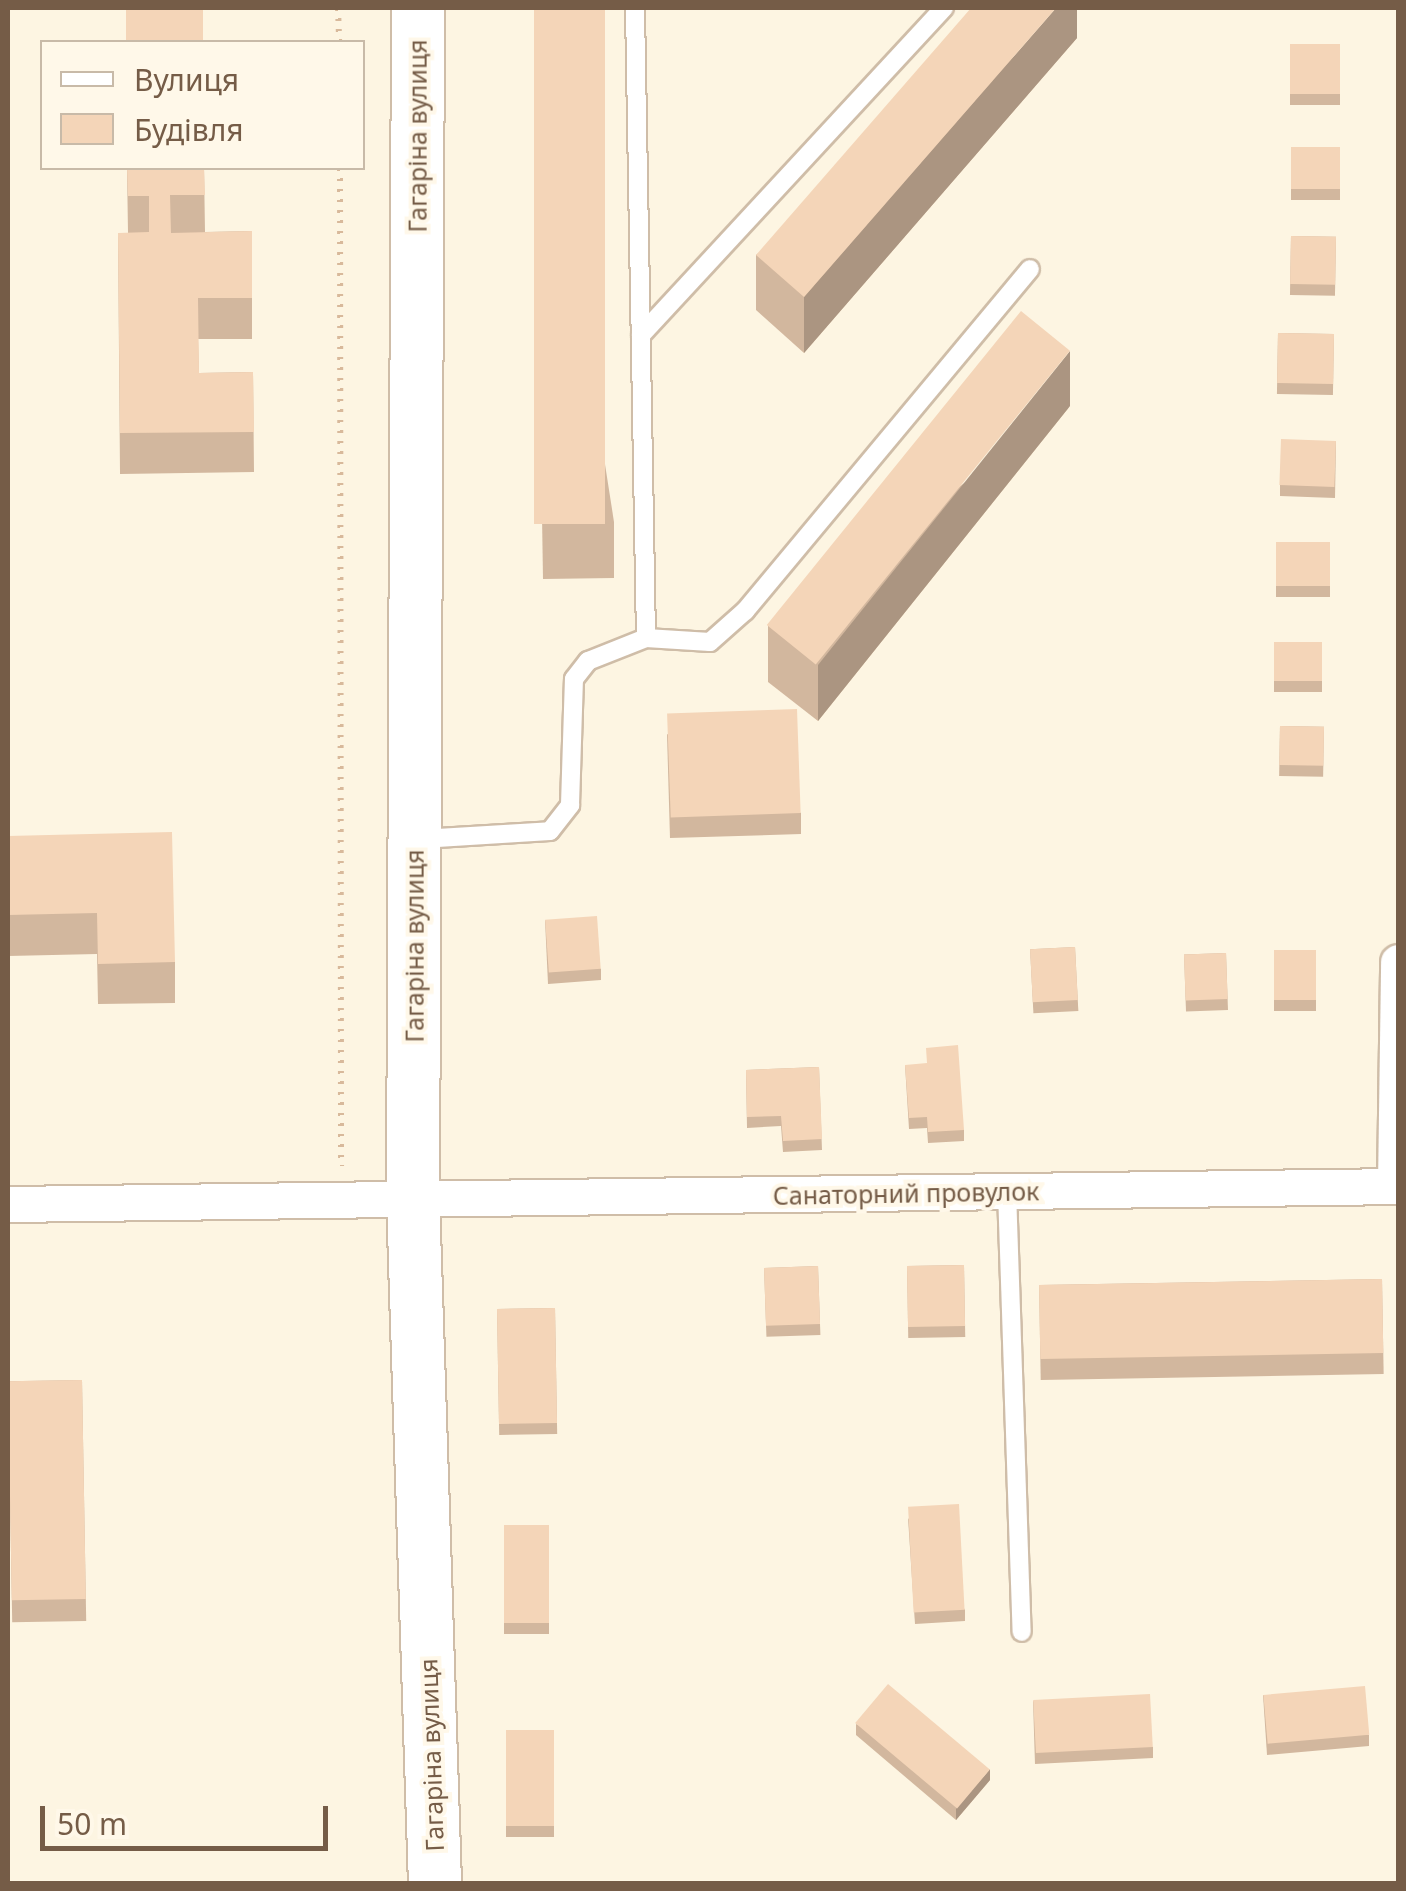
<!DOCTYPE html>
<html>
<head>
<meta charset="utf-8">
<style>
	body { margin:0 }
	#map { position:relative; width:1406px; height:1891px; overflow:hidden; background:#fdf5e2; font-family:"Noto Sans",sans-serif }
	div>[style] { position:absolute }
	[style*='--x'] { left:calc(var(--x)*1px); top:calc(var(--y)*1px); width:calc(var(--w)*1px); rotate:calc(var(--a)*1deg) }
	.path>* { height:6px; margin-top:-3px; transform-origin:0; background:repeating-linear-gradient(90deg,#d8b99b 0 2.5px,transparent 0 10.5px) }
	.roads { filter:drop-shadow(2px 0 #cfbda8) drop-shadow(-2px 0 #cfbda8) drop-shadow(0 2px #cfbda8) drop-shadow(0 -2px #cfbda8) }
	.service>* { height:18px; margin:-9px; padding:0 9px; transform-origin:9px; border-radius:9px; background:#fff }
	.minor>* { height:35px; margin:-17.5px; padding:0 17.5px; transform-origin:17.5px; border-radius:17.5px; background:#fff }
	.secondary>* { height:52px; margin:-26px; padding:0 26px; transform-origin:26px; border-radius:26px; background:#fff }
	.wall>* { inset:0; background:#d2b79e; transform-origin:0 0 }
	.shaded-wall>* { inset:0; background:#ab9581 }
	.building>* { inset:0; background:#f4d5b8; transform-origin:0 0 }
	span { translate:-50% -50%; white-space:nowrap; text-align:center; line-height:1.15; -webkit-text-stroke:8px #fff8e9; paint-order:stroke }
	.street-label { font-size:25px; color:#755c47 }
	.frame { position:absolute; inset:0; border:10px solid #755c47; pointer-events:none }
	.legend { position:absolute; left:40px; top:40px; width:325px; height:130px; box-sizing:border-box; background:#fff8e9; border:2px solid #c8baa8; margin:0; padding:12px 18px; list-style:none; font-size:30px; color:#755c47 }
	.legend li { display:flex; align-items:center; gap:20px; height:50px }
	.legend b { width:50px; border:2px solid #c8baa8 }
	.scale { position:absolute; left:40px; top:1806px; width:288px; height:45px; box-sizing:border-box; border:5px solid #755c47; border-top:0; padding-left:12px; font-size:30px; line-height:35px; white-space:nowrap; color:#755c47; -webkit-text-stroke:8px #fff8e9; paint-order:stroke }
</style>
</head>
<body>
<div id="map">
	<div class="path">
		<div style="--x:338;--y:8;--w:34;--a:88"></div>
		<div style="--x:340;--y:168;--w:998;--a:89.94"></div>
	</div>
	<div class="roads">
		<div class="service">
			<div style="--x:635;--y:8;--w:630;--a:89"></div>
			<div style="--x:646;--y:638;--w:64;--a:3.6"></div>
			<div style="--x:710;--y:642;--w:47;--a:-41.5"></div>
			<div style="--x:745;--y:611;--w:445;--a:-50.2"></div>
			<div style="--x:641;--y:335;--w:446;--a:-47.2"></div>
			<div style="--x:421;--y:839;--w:129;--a:-3.5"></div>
			<div style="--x:550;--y:831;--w:33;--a:-52"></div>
			<div style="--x:570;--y:805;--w:126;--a:-88.2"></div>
			<div style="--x:574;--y:679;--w:23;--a:-52"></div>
			<div style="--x:588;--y:661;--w:62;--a:-21.6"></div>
			<div style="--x:1007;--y:1191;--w:441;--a:88.1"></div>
		</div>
		<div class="minor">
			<div style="--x:1395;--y:1186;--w:224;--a:-89.2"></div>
			<div style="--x:8;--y:1204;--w:1390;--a:-0.74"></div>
		</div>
		<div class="secondary">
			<div style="--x:418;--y:8;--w:1191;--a:90.24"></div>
			<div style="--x:413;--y:1199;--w:685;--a:88.16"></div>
		</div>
	</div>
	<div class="wall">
		<div style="clip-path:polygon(534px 8px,614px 522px,614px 578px,543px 579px)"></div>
		<div style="clip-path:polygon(1077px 8px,1077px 38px,804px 353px,756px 310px,756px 255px)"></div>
		<div style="left:1290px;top:44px;width:50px;height:61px"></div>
		<div style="left:1291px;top:147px;width:49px;height:53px"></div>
		<div style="clip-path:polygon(127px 168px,204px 168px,205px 232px,252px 231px,252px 339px,198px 339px,199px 373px,253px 372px,254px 472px,120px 474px,118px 233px,128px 233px)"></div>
		<div style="left:1291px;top:236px;width:45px;height:59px;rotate:1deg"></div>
		<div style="left:1278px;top:333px;width:56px;height:61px;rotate:1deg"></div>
		<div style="clip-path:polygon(1070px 406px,818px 721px,768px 682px,768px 626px)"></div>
		<div style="clip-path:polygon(1336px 441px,1335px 498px,1280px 496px,1280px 485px)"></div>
		<div style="left:1276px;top:542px;width:54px;height:55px"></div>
		<div style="left:1322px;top:642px;width:50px;height:48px;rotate:90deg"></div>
		<div style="left:1280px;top:726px;width:44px;height:50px;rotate:1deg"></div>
		<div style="clip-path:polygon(667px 734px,801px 813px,801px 834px,670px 838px)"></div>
		<div style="clip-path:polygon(8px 836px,175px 962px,175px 1003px,98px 1004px,97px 954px,8px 956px)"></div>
		<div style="clip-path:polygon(545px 920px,601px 969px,601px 980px,548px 984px)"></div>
		<div style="left:1075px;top:947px;width:64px;height:45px;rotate:87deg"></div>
		<div style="left:1274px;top:950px;width:42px;height:61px"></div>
		<div style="left:1226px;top:953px;width:57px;height:42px;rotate:88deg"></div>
		<div style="clip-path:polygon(905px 1065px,964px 1130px,964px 1141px,928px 1143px,927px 1128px,909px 1129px)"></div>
		<div style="clip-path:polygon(819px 1067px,822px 1150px,783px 1152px,781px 1126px,747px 1128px,746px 1070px)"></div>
		<div style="left:964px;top:1265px;width:72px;height:57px;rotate:89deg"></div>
		<div style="left:818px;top:1266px;width:69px;height:54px;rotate:88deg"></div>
		<div style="left:1382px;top:1279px;width:95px;height:343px;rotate:89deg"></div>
		<div style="left:555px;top:1308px;width:126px;height:58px;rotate:89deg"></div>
		<div style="left:82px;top:1380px;width:241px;height:74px;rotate:89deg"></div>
		<div style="clip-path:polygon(908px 1518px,965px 1610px,965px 1621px,915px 1624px)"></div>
		<div style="left:504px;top:1525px;width:45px;height:109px"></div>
		<div style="clip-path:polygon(1263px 1695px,1369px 1735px,1369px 1746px,1267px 1755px)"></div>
		<div style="clip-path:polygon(1033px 1701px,1153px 1747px,1153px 1758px,1035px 1764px)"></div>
		<div style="clip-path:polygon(856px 1724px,990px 1780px,956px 1820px,856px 1735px)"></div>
		<div style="left:506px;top:1730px;width:48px;height:107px"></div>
	</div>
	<div class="shaded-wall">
		<div style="clip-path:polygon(1056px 8px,1077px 8px,1077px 38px,804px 353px,804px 297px)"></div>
		<div style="clip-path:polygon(1070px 351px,1070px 406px,818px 721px,818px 665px)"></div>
		<div style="clip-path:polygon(990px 1769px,990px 1780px,956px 1820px,956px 1809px)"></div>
	</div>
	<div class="building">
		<div style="left:126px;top:8px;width:77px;height:34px"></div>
		<div style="left:534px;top:8px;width:71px;height:516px"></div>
		<div style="clip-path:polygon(971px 8px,1056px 8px,804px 297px,756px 255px)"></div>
		<div style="left:1290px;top:44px;width:50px;height:50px"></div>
		<div style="left:1291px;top:147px;width:49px;height:42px"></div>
		<div style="clip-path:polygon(127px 168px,204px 168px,205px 195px,170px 195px,171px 233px,252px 231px,252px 298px,198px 298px,199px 373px,253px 372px,254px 432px,120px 433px,118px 233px,149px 232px,149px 196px,128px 196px)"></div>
		<div style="left:1291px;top:236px;width:45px;height:48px;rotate:1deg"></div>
		<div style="left:1021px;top:311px;width:63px;height:404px;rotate:39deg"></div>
		<div style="left:1278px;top:333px;width:56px;height:50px;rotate:1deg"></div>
		<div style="left:1281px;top:439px;width:55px;height:46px;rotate:2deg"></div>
		<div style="left:1276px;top:542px;width:54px;height:44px"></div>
		<div style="left:1322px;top:642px;width:39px;height:48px;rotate:90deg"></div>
		<div style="left:797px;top:709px;width:104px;height:130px;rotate:88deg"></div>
		<div style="left:1280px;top:726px;width:44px;height:39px;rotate:1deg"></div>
		<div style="clip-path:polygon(172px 832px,175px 962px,98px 964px,97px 913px,8px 915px,8px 836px)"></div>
		<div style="left:597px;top:916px;width:53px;height:52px;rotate:86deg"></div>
		<div style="left:1075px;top:947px;width:53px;height:45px;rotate:87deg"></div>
		<div style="left:1274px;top:950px;width:42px;height:50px"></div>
		<div style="left:1226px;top:953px;width:46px;height:42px;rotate:88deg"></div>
		<div style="clip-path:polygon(958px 1045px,964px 1130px,928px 1132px,927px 1117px,909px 1118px,905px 1065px,927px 1063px,926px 1048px)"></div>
		<div style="clip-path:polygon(819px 1067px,822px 1139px,783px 1141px,781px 1116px,747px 1117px,746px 1070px)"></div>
		<div style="left:964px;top:1265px;width:61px;height:57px;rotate:89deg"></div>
		<div style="left:818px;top:1266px;width:58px;height:54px;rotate:88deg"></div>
		<div style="left:1382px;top:1279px;width:74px;height:343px;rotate:89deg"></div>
		<div style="left:555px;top:1308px;width:115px;height:58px;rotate:89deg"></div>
		<div style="left:82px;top:1380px;width:219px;height:74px;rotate:89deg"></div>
		<div style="left:959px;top:1504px;width:106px;height:51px;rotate:87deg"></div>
		<div style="left:504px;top:1525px;width:45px;height:98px"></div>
		<div style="left:888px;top:1684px;width:133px;height:51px;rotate:40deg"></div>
		<div style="left:1365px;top:1686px;width:49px;height:102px;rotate:85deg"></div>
		<div style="left:1150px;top:1694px;width:53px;height:117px;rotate:87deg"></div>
		<div style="left:506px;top:1730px;width:48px;height:96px"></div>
	</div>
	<div class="street-label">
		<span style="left:417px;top:136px;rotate:-90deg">Гагаріна вулиця</span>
		<span style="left:414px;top:946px;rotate:-90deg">Гагаріна вулиця</span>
		<span style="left:906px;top:1193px;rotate:-1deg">Санаторний провулок</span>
		<span style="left:431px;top:1755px;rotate:-92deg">Гагаріна вулиця</span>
	</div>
	<div class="frame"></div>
	<ul class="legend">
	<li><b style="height:12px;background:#fff"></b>Вулиця</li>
	<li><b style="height:28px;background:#f4d5b8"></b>Будівля</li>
	</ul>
	<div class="scale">50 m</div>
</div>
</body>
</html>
